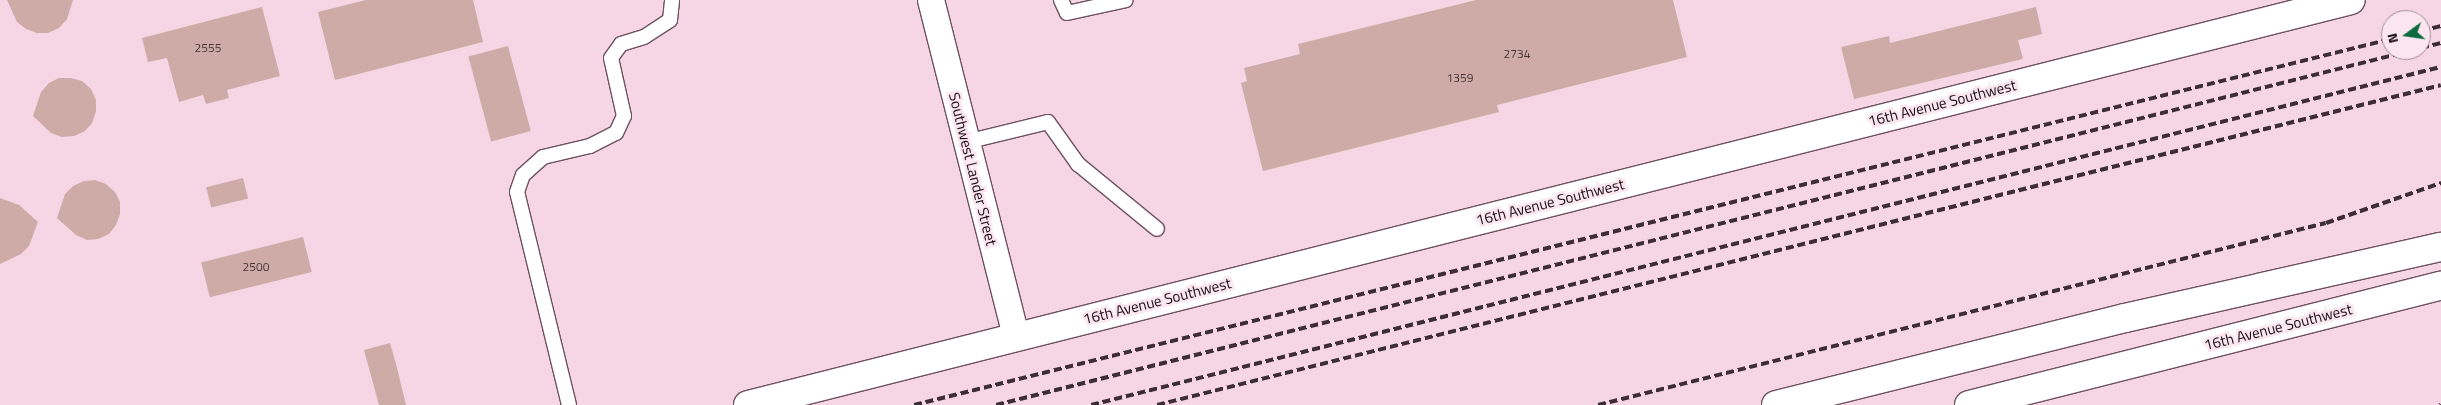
<!DOCTYPE html>
<html>
<head>
<meta charset="utf-8">
<style>
	body { margin:0 }
	#map { position:relative; width:2441px; height:405px; overflow:hidden; background:#f6d5e4; font-family:"Titillium Web",sans-serif }
	div>[style] { position:absolute }
	[style*='--x'] { left:calc(var(--x)*1px); top:calc(var(--y)*1px); width:calc(var(--w)*1px); rotate:calc(var(--a)*1deg) }
	.building>* { inset:0; background:#cfaba8; transform-origin:0 0 }
	.roads { filter:drop-shadow(1px 0 #6e525f) drop-shadow(-1px 0 #6e525f) drop-shadow(0 1px #6e525f) drop-shadow(0 -1px #6e525f) }
	.lane>* { height:14px; margin:-7px; padding:0 7px; transform-origin:7px; border-radius:7px; background:#fff }
	.street>* { height:26px; margin:-13px; padding:0 13px; transform-origin:13px; border-radius:13px; background:#fff }
	.secondary>* { height:28px; margin:-14px; padding:0 14px; transform-origin:14px; border-radius:14px; background:#fff }
	.rail>* { height:4px; margin-top:-2px; transform-origin:0; background:repeating-linear-gradient(90deg,#3c2e34 0 8px,transparent 0 12px) }
	span { translate:-50% -50%; white-space:nowrap; text-align:center; line-height:1.15; -webkit-text-stroke:5px #fbe6ef; paint-order:stroke }
	.number-label { font-size:12px; color:#463438 }
	.number-label span { -webkit-text-stroke-width:0 }
	.street-label { font-size:15px; color:#180d12 }
	.north { position:absolute; left:2381px; top:10px; width:50px; height:50px; box-sizing:border-box; background:#fbe6ef; border:1px solid #a08f97; border-radius:50%; rotate:256deg; font-size:14px; font-weight:700; line-height:20px; text-align:center; color:#180d12 }
	.north::after { content:''; display:block; margin:auto; width:18px; height:22px; background:#0b6a3e; clip-path:polygon(50% 0,100% 100%,50% 72%,0 100%) }
</style>
</head>
<body>
<div id="map">
	<div class="building">
		<div style="clip-path:polygon(7px 0,73px 0,67px 19px,59px 28px,48px 33px,37px 33px,26px 29px,17px 22px)"></div>
		<div style="clip-path:polygon(366px 0,473px 0,483px 42px,335px 80px,318px 12px)"></div>
		<div style="clip-path:polygon(1476px 0,1673px 0,1687px 57px,1497px 105px,1499px 112px,1263px 171px,1241px 83px,1247px 81px,1244px 68px,1300px 54px,1298px 44px)"></div>
		<div style="clip-path:polygon(262px 7px,280px 76px,227px 90px,229px 98px,206px 104px,203px 95px,179px 102px,167px 58px,148px 62px,142px 38px)"></div>
		<div style="clip-path:polygon(2036px 7px,2042px 34px,2018px 40px,2023px 59px,1854px 99px,1841px 47px,1889px 36px,1890px 43px)"></div>
		<div style="left:508px;top:46px;width:88px;height:41px;rotate:75deg"></div>
		<div style="clip-path:polygon(59px 78px,71px 78px,82px 81px,91px 89px,96px 100px,96px 111px,92px 123px,85px 131px,74px 136px,62px 137px,51px 133px,33px 116px,41px 92px,49px 83px)"></div>
		<div style="left:243px;top:178px;width:21px;height:38px;rotate:76deg"></div>
		<div style="clip-path:polygon(95px 180px,106px 184px,115px 192px,120px 202px,120px 214px,116px 225px,109px 234px,98px 239px,87px 240px,76px 235px,57px 218px,65px 194px,73px 186px,84px 181px)"></div>
		<div style="clip-path:polygon(0 198px,19px 205px,38px 222px,29px 246px,21px 254px,0 264px)"></div>
		<div style="left:303px;top:237px;width:36px;height:105px;rotate:76deg"></div>
		<div style="clip-path:polygon(390px 343px,397px 368px,406px 405px,379px 405px,364px 350px)"></div>
	</div>
	<div class="roads">
		<div class="lane">
			<div style="--x:1061;--y:0;--w:14;--a:65"></div>
			<div style="--x:1067;--y:13;--w:60;--a:-12.4"></div>
			<div style="--x:966;--y:142;--w:84;--a:-13.7"></div>
			<div style="--x:1048;--y:122;--w:52;--a:54.5"></div>
			<div style="--x:1078;--y:164;--w:102;--a:39.4"></div>
			<div style="--x:569;--y:405;--w:219;--a:-103.7"></div>
			<div style="--x:517;--y:192;--w:18;--a:-71"></div>
			<div style="--x:523;--y:175;--w:27;--a:-42"></div>
			<div style="--x:543;--y:157;--w:48;--a:-13.2"></div>
			<div style="--x:590;--y:146;--w:29;--a:-27"></div>
			<div style="--x:616;--y:133;--w:19;--a:-65"></div>
			<div style="--x:624;--y:116;--w:59;--a:-102.6"></div>
			<div style="--x:611;--y:58;--w:17;--a:-54"></div>
			<div style="--x:621;--y:44;--w:24;--a:-17"></div>
			<div style="--x:644;--y:37;--w:31;--a:-33"></div>
			<div style="--x:670;--y:20;--w:20;--a:-84"></div>
		</div>
		<div class="street">
			<div style="--x:931;--y:0;--w:348;--a:75.8"></div>
		</div>
		<div class="secondary">
			<div style="--x:748;--y:405;--w:1653;--a:-14.18"></div>
			<div style="--x:1776;--y:405;--w:360;--a:-14"></div>
			<div style="--x:2125;--y:318;--w:324;--a:-12.7"></div>
			<div style="--x:1969;--y:405;--w:487;--a:-14.2"></div>
		</div>
	</div>
	<div class="rail">
		<div style="--x:2421;--y:31;--w:21;--a:-14"></div>
		<div style="--x:2421;--y:48;--w:21;--a:-14"></div>
		<div style="--x:914;--y:405;--w:1522;--a:-13.92"></div>
		<div style="--x:996;--y:405;--w:1462;--a:-14.06"></div>
		<div style="--x:1091;--y:405;--w:1392;--a:-14.06"></div>
		<div style="--x:1157;--y:405;--w:1323;--a:-13.99"></div>
		<div style="--x:1598;--y:405;--w:750;--a:-14.04"></div>
		<div style="--x:2326;--y:223;--w:122;--a:-19.2"></div>
		<div style="--x:2440;--y:405;--w:1;--a:-45"></div>
	</div>
	<div class="number-label">
		<span style="left:208px;top:48px">2555</span>
		<span style="left:1517px;top:54px">2734</span>
		<span style="left:1460px;top:78px">1359</span>
		<span style="left:256px;top:267px">2500</span>
	</div>
	<div class="street-label">
		<span style="left:1942px;top:103px;rotate:-14deg">16th Avenue Southwest</span>
		<span style="left:973px;top:169px;rotate:76deg">Southwest Lander Street</span>
		<span style="left:1550px;top:202px;rotate:-14deg">16th Avenue Southwest</span>
		<span style="left:1157px;top:301px;rotate:-14deg">16th Avenue Southwest</span>
		<span style="left:2278px;top:327px;rotate:-14deg">16th Avenue Southwest</span>
	</div>
	<div class="north">N</div>
</div>
</body>
</html>
